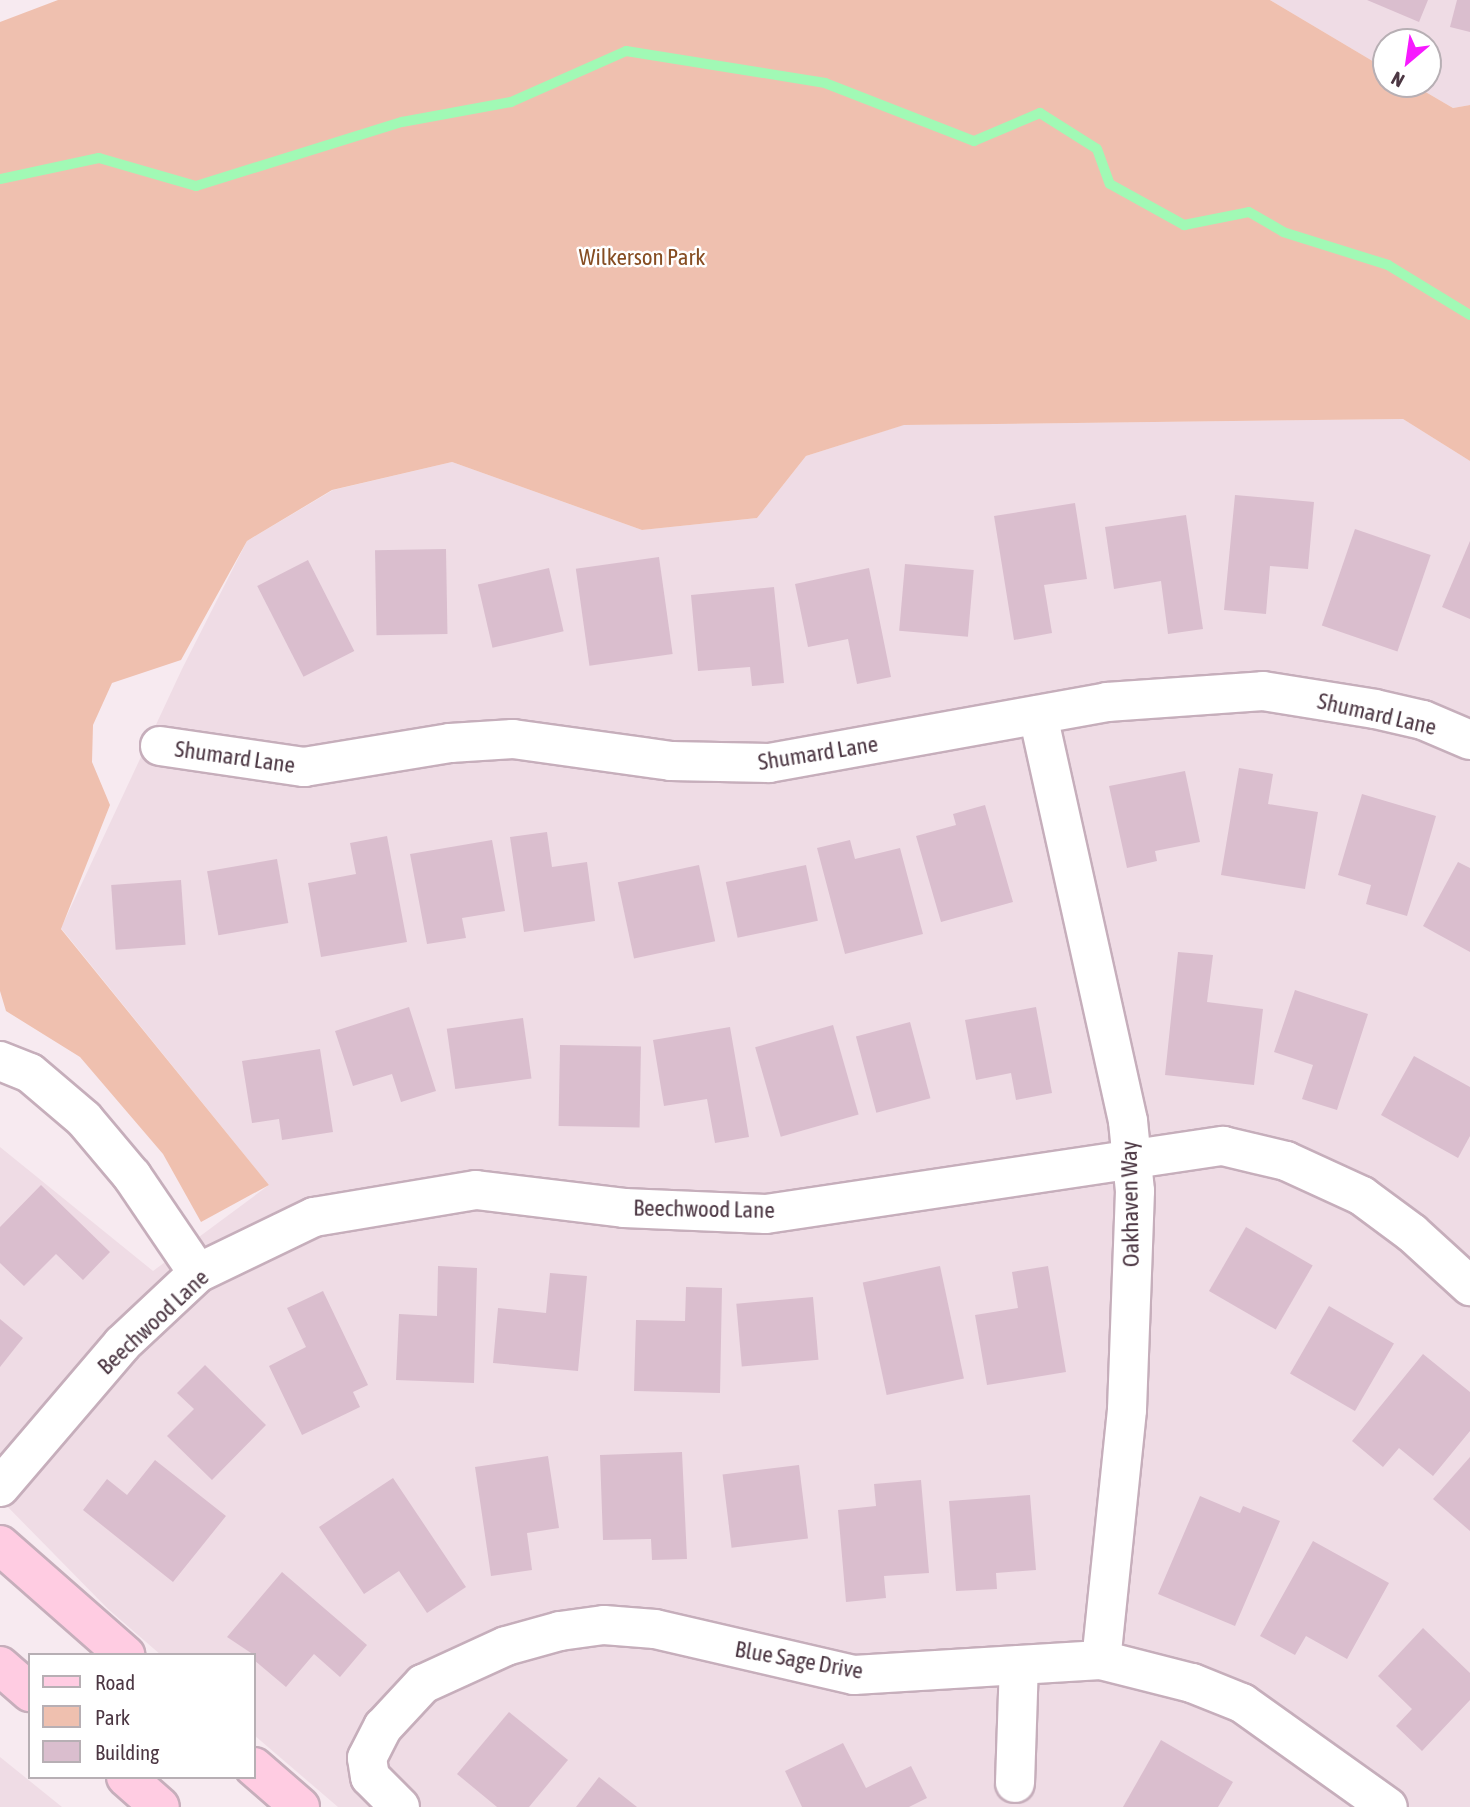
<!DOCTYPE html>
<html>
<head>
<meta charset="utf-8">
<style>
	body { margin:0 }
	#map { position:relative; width:1470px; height:1807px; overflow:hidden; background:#f7eaf0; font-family:"Asap Condensed",sans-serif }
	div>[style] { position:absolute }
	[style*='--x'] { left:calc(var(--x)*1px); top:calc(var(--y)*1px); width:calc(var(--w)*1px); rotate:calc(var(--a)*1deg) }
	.residential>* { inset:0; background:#efdce5 }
	.green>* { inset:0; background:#efc0af }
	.stream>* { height:10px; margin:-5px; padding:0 5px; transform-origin:5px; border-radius:5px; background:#a1f9b5 }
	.building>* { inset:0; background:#dabece; transform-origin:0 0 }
	.roads { filter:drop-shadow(2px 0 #c6aebb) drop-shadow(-2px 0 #c6aebb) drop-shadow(0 2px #c6aebb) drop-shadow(0 -2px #c6aebb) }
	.street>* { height:38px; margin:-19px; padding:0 19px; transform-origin:19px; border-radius:19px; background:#fff }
	.secondary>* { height:38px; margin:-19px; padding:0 19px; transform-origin:19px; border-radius:19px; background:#ffcce2 }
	span { translate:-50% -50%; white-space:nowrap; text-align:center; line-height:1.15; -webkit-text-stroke:5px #fff; paint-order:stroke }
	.park-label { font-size:23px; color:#864d22 }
	.street-label { font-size:23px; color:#4c3743 }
	.legend { position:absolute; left:28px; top:1653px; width:228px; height:126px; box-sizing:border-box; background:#fff; border:2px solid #b7afb4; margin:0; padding:9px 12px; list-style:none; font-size:21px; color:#4c3743 }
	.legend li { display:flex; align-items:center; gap:14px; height:35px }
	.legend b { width:35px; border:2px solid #b7afb4 }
	.north { position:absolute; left:1372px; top:28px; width:70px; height:70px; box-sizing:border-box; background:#fff; border:2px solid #b7afb4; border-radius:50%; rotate:209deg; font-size:19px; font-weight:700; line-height:28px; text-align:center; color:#4c3743 }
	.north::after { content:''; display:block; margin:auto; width:24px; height:32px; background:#f719ff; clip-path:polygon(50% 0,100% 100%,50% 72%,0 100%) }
</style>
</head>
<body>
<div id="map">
	<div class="residential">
		<div style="clip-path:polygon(1270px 0,1470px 0,1470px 105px,1453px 108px,1412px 84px,1428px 84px,1428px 42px,1386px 42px,1386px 69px)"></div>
		<div style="clip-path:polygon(1403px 419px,1470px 461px,1470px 1807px,338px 1807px,254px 1735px,254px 1655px,161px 1655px,108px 1609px,0 1499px,0 1147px,153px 1271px,269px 1185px,61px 928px,182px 669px,247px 541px,333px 490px,452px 462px,642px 530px,757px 518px,806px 456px,903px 425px)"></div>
		<div style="clip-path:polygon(0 1757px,62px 1807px,0 1807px)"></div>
	</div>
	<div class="green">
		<div style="clip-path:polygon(58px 0,1270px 0,1386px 69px,1386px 84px,1412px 84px,1453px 108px,1470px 105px,1470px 461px,1403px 419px,904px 425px,806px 456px,757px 518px,642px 530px,452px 462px,332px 490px,247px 541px,181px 660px,112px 683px,93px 725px,92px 762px,110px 805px,61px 929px,269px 1185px,201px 1222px,163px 1154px,80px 1057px,6px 1011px,0 991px,0 22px)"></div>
	</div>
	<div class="stream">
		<div style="--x:0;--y:179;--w:101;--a:-12"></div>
		<div style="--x:99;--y:158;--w:101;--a:16.1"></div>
		<div style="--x:196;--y:186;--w:216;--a:-17.3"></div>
		<div style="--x:402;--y:122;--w:111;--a:-10.4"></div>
		<div style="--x:511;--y:102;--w:126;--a:-23.9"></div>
		<div style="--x:626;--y:51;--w:202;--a:9.1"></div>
		<div style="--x:825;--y:83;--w:160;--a:21.3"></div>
		<div style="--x:974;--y:141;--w:72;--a:-23"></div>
		<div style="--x:1040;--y:113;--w:67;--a:32.3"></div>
		<div style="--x:1097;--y:149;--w:37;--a:70"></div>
		<div style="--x:1110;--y:184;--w:85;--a:29"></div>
		<div style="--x:1184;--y:225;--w:66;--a:-11.3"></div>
		<div style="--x:1249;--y:212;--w:39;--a:30"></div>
		<div style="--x:1283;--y:232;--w:110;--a:17.4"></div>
		<div style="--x:1388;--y:265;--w:96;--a:31.4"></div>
	</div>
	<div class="building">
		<div style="clip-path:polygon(1367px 0,1428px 0,1419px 22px)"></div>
		<div style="clip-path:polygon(1457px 0,1470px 0,1470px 32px,1450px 27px)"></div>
		<div style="clip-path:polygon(1235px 495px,1314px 502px,1308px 569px,1270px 566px,1266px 614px,1224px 610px)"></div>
		<div style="clip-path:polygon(1075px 503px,1087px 579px,1044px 585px,1052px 633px,1014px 640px,994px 516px)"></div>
		<div style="clip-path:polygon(1186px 515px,1203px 629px,1168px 634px,1161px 581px,1114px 589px,1105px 527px)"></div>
		<div style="left:1355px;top:529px;width:80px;height:102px;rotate:19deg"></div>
		<div style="clip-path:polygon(1470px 541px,1470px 619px,1442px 607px)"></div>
		<div style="left:446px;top:549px;width:85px;height:71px;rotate:89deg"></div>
		<div style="left:659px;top:557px;width:98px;height:84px;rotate:82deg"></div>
		<div style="left:308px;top:560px;width:102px;height:57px;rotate:63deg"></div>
		<div style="left:905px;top:564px;width:69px;height:67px;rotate:5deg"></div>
		<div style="left:549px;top:568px;width:65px;height:73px;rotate:77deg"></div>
		<div style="clip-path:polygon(869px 568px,891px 677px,857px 684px,848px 639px,808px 647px,795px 584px)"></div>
		<div style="clip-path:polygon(774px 587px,784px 683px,752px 686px,750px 667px,698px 671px,691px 595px)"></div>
		<div style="clip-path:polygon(1239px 768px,1273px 774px,1268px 804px,1318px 812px,1305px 889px,1221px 875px)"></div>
		<div style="clip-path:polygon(1185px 771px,1200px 842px,1155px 851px,1157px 861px,1127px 868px,1109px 786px)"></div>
		<div style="clip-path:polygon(1362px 794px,1436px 816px,1407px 916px,1366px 904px,1371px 885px,1338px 875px)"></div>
		<div style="clip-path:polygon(985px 805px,1013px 902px,941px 922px,916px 836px,956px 825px,953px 814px)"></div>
		<div style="clip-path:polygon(547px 832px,552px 867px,587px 862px,595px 921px,524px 932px,510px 837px)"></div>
		<div style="clip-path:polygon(387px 836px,407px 942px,321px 957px,308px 883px,356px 874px,350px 843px)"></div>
		<div style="clip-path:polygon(492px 840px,505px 911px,462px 918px,466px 938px,427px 944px,410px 854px)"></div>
		<div style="clip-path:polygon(850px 840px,855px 859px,900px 848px,923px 934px,845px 954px,817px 848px)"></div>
		<div style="left:277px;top:859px;width:65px;height:71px;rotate:80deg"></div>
		<div style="clip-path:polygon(1458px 862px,1470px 868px,1470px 952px,1423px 926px)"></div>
		<div style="left:699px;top:865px;width:78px;height:83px;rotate:78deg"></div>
		<div style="left:806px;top:865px;width:57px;height:82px;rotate:78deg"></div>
		<div style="left:181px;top:880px;width:65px;height:70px;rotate:86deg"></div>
		<div style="clip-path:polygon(1178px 952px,1213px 955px,1207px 1002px,1263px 1009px,1254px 1085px,1165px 1075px)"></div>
		<div style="clip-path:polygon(1295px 990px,1368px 1014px,1337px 1110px,1302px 1099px,1313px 1065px,1274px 1052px)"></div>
		<div style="clip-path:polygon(409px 1007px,436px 1091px,401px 1102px,392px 1074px,353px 1086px,335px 1031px)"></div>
		<div style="clip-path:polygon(1036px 1007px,1052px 1093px,1016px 1100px,1011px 1073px,976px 1080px,965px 1020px)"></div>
		<div style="left:523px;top:1018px;width:61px;height:77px;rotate:82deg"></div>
		<div style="left:910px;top:1022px;width:79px;height:56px;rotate:75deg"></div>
		<div style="left:833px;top:1025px;width:93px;height:81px;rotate:74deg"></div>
		<div style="clip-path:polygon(730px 1027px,749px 1137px,715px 1143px,707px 1099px,664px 1106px,653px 1040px)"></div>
		<div style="left:560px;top:1045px;width:81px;height:81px;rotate:1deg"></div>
		<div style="clip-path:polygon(320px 1049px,333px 1132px,282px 1140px,279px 1119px,252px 1123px,242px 1061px)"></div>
		<div style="clip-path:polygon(1414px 1056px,1470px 1087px,1470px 1136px,1458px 1158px,1381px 1115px)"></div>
		<div style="clip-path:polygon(41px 1185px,110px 1252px,83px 1280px,56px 1254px,24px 1286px,0 1263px,0 1227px)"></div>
		<div style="left:1246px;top:1227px;width:77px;height:74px;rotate:30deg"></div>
		<div style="clip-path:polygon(438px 1266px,477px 1268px,474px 1383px,396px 1380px,399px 1314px,437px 1316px)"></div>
		<div style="left:940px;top:1266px;width:115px;height:79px;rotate:78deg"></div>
		<div style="clip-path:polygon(1048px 1266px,1066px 1372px,987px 1385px,975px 1315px,1018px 1308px,1012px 1272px)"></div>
		<div style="clip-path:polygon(550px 1273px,587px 1276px,578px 1371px,493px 1363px,498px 1308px,546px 1313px)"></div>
		<div style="clip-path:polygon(686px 1287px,722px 1288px,720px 1393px,634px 1391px,636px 1320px,685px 1321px)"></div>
		<div style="clip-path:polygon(323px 1291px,368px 1385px,353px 1392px,360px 1407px,302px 1435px,269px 1366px,306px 1347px,287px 1308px)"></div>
		<div style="left:813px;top:1297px;width:63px;height:77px;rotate:85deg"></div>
		<div style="left:1329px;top:1306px;width:75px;height:78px;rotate:30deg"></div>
		<div style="clip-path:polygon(0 1319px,23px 1338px,0 1367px)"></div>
		<div style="clip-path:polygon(1423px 1354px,1470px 1392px,1470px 1431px,1433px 1476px,1399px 1448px,1383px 1467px,1352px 1441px)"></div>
		<div style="clip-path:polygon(205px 1365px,266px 1425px,212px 1480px,167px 1436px,194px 1409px,177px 1393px)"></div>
		<div style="clip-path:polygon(682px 1452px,687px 1559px,652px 1560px,651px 1539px,603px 1540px,600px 1455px)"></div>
		<div style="clip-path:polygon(548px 1456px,559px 1528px,527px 1533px,532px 1570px,491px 1576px,475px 1467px)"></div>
		<div style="clip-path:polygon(1470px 1457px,1470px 1531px,1433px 1499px)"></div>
		<div style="clip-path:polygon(155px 1460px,226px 1516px,173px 1582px,83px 1510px,107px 1479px,127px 1495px)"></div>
		<div style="left:799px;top:1465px;width:74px;height:77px;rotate:83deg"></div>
		<div style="clip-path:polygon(393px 1478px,466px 1587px,427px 1613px,399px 1571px,364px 1594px,319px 1527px)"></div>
		<div style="clip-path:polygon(921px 1480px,929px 1573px,884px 1576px,886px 1598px,846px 1602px,838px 1510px,876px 1506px,874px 1484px)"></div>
		<div style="clip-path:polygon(1030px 1495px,1036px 1570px,996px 1573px,997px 1589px,956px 1591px,949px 1501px)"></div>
		<div style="clip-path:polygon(1200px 1496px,1240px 1513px,1243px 1506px,1280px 1521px,1235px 1626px,1158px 1594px)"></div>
		<div style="clip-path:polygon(1313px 1541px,1389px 1583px,1347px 1659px,1306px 1636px,1295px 1655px,1260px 1636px)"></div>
		<div style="clip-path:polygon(282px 1572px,367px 1645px,340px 1677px,314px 1654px,286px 1687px,254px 1660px,254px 1655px,227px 1637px)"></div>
		<div style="clip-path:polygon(1423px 1628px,1470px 1673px,1470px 1700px,1422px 1751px,1396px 1726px,1412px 1709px,1378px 1676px)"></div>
		<div style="clip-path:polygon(509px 1712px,568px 1760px,529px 1807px,497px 1807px,457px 1774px)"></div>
		<div style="clip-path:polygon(1161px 1740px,1233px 1782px,1218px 1807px,1123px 1807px)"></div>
		<div style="clip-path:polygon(843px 1743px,866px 1788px,911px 1766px,927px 1798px,909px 1807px,802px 1807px,785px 1771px)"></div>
		<div style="clip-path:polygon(599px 1777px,637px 1807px,576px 1807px)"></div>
	</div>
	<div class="roads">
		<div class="street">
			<div style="--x:1038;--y:715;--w:416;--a:77.5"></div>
			<div style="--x:1128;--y:1121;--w:70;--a:84.3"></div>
			<div style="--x:1135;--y:1191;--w:219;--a:92.1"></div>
			<div style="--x:1127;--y:1410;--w:251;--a:95.9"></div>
			<div style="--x:160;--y:746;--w:146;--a:8.3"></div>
			<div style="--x:304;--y:767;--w:148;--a:-9.3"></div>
			<div style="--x:450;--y:743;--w:63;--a:-3.6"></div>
			<div style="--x:513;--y:739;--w:160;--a:7.9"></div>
			<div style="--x:671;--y:761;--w:98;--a:1.2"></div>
			<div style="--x:769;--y:763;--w:343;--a:-10.2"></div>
			<div style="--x:1107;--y:702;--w:156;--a:-4"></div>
			<div style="--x:1263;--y:691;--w:113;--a:9.1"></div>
			<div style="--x:1375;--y:709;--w:49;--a:12.9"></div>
			<div style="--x:1423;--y:720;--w:51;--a:23.1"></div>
			<div style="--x:0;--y:1061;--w:32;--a:22"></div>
			<div style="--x:30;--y:1073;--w:71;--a:40.4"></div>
			<div style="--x:84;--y:1119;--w:75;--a:49.9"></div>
			<div style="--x:132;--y:1176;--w:117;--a:55.8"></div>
			<div style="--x:0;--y:1487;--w:188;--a:-49.5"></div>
			<div style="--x:122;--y:1344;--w:104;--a:-43.1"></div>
			<div style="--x:198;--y:1273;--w:129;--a:-25.8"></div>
			<div style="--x:314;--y:1217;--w:164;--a:-9.5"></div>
			<div style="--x:476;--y:1190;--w:149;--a:6.9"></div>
			<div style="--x:624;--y:1208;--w:142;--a:2.4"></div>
			<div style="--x:766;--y:1214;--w:462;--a:-8.5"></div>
			<div style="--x:1223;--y:1146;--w:65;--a:13.4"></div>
			<div style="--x:1286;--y:1161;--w:84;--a:24.7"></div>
			<div style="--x:1362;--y:1196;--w:62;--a:36.5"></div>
			<div style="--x:1412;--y:1233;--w:79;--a:42.4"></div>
			<div style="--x:1015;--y:1783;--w:118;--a:-88.1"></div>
			<div style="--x:400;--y:1807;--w:42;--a:-135"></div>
			<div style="--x:370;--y:1777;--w:19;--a:-99"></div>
			<div style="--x:367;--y:1758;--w:35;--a:-63"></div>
			<div style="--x:383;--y:1727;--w:59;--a:-47.1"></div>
			<div style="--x:423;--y:1684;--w:91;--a:-24.6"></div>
			<div style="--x:506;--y:1646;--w:56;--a:-15.5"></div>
			<div style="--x:560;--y:1631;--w:44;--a:-7.8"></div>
			<div style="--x:604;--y:1625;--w:51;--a:4.5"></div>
			<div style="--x:655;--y:1629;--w:204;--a:13"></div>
			<div style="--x:854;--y:1675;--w:247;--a:-3.5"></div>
			<div style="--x:1101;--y:1660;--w:94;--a:14.2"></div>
			<div style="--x:1192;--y:1683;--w:54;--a:21.8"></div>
			<div style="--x:1242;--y:1703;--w:179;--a:35.5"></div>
		</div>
		<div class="secondary">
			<div style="--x:0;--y:1545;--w:167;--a:41.3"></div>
			<div style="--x:0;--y:1666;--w:40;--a:41"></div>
			<div style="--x:254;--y:1767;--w:61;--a:41"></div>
			<div style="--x:126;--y:1777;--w:45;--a:41.4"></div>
		</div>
	</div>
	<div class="park-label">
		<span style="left:642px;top:257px">Wilkerson Park</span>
	</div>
	<div class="street-label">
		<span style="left:1377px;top:714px;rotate:13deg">Shumard Lane</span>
		<span style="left:818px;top:753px;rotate:-9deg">Shumard Lane</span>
		<span style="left:235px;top:757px;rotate:8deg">Shumard Lane</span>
		<span style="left:1130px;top:1204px;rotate:-91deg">Oakhaven Way</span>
		<span style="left:704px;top:1209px;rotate:1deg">Beechwood Lane</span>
		<span style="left:153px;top:1322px;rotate:-43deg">Beechwood Lane</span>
		<span style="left:799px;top:1660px;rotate:10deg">Blue Sage Drive</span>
	</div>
	<ul class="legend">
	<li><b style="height:9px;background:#ffcce2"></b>Road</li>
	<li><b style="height:19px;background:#efc0af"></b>Park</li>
	<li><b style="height:19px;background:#dabece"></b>Building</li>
	</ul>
	<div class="north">N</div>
</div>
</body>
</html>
